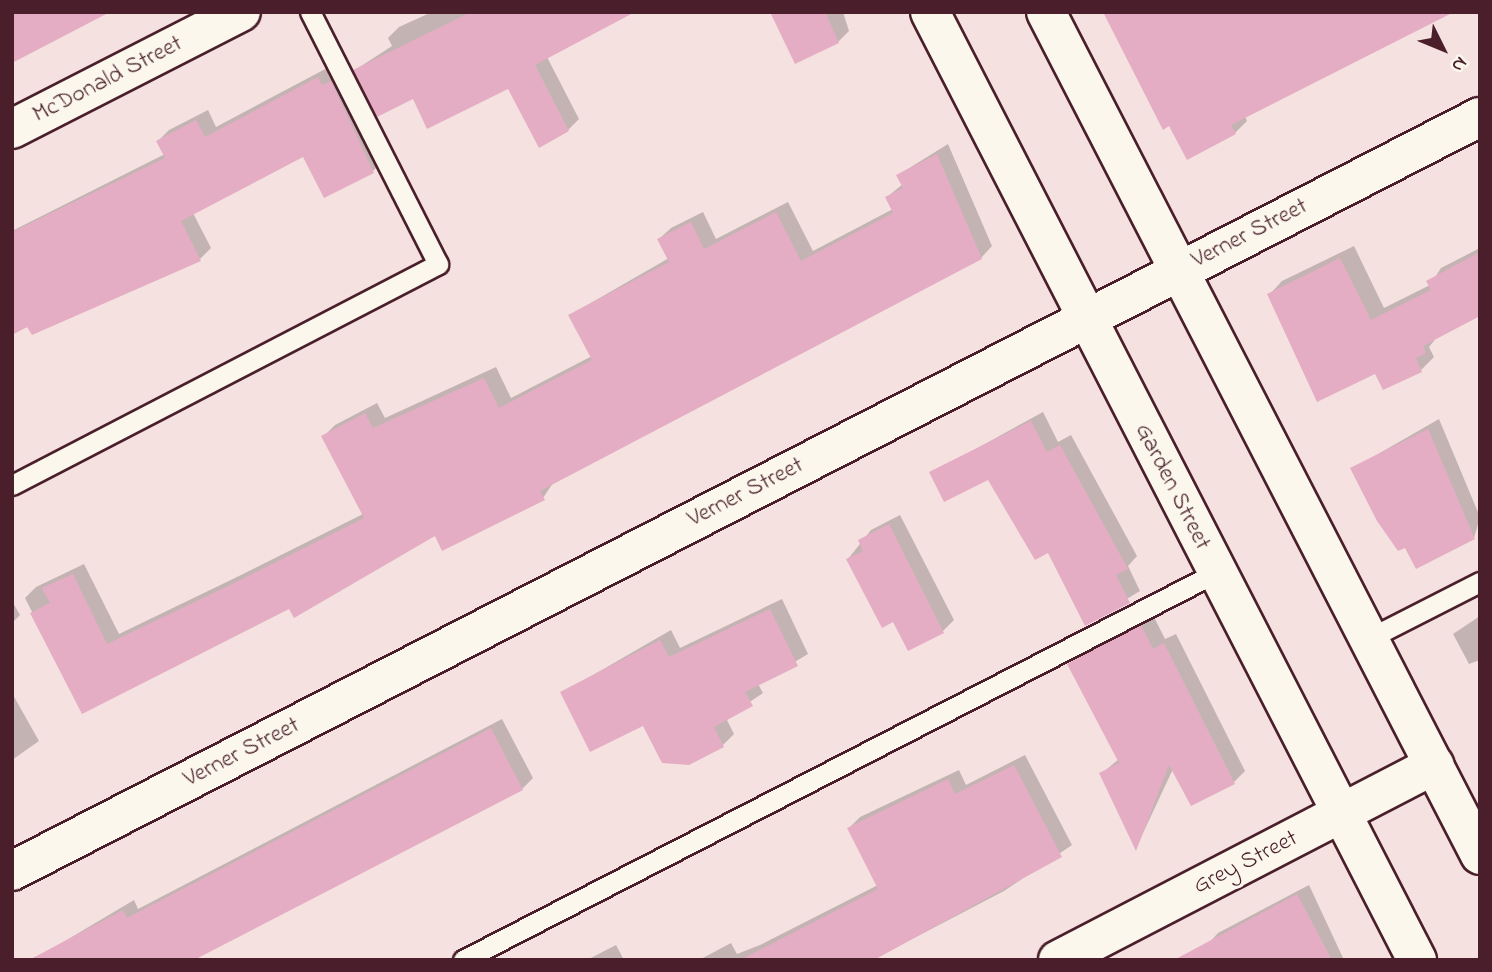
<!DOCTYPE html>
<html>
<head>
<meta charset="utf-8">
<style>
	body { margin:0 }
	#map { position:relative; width:1492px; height:972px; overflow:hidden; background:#f4e1e0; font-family:"Indie Flower",sans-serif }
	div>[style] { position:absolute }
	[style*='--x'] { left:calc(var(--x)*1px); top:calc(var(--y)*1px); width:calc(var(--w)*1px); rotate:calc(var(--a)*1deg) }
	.shadow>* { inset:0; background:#0003 }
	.building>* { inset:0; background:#e5adc3 }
	.roads { filter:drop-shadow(2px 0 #4a1f2b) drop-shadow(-2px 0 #4a1f2b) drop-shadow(0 2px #4a1f2b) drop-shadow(0 -2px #4a1f2b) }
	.service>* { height:19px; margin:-9.5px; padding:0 9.5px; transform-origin:9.5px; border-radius:9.5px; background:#fbf7ec }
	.minor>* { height:38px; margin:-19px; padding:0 19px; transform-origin:19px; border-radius:19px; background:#fbf7ec }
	span { translate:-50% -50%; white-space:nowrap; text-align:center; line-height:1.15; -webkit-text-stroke:6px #fbf7ec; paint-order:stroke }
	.street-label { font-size:24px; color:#4a1f2b }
	.frame { position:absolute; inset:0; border:14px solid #4a1f2b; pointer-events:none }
	.north { position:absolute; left:1408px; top:14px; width:70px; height:70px; -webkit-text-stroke:5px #fbf7ec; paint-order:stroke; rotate:133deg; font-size:19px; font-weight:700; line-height:28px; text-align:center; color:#4a1f2b }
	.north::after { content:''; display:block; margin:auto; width:24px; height:32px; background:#4a1f2b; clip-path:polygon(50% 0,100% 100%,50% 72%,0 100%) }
</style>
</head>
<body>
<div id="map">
	<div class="shadow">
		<div style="clip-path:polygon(432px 12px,607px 12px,547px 57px,579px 119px,568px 130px,509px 87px,414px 96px,355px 70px,392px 46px,388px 38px,399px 27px)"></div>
		<div style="clip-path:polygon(772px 12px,843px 12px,849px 31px,838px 42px)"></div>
		<div style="clip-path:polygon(1104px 12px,1245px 116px,1247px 121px,1235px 133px)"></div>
		<div style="clip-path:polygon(329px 67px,384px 160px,373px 171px,304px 155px,193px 213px,211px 248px,200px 259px,12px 333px,12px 231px,165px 154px,158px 141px,169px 130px,208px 110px,216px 127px)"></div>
		<div style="clip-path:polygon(948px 144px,992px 246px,981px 258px,553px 483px,543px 498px,435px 534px,83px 712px,25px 598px,36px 587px,84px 564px,119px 634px,239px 576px,363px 514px,324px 436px,335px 425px,377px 403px,385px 418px,496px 367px,511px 398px,592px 356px,570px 315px,669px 258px,659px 239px,671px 228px,703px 212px,716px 239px,788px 202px,813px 251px,893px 209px,887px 197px,903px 184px,898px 175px)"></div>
		<div style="clip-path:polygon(1354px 246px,1384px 308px,1430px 285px,1441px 268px,1480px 248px,1480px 314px,1437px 337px,1429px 347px,1434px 357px,1421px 370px,1376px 372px,1269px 295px,1282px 281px)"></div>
		<div style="clip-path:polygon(1043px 412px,1058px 442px,1071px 435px,1137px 556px,1128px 566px,1140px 591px,1085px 624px,1049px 551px,989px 478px,932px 473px)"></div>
		<div style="clip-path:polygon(1439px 419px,1480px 517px,1474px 538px,1352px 469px)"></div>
		<div style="clip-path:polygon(900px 515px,954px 620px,943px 631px,894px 620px,848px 559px,871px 530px)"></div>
		<div style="clip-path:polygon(782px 599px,808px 654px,758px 684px,763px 693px,726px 718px,734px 734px,723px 745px,562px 693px,671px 630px,680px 648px)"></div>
		<div style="clip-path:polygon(12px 601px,20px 615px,12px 623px)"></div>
		<div style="clip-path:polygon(1153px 615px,1165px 639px,1176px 634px,1245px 771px,1234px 782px,1173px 769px,1136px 848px,1101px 774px,1119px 759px,1069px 664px)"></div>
		<div style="clip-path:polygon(1480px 616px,1480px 660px,1469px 664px,1453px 634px)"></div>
		<div style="clip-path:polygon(12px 693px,39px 741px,12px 760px)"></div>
		<div style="clip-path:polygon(502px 719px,533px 778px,522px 789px,33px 960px,134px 900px,138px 909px)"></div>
		<div style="clip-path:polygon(1025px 755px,1072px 845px,1004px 891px,872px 960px,699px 960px,731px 943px,737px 954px,760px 945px,878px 885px,849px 828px,860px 817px,959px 770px,966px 785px)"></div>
		<div style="clip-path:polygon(1309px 885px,1344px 960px,1216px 960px,1208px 944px,1218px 933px)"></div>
		<div style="clip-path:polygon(616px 945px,624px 960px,587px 960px)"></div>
	</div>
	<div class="building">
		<div style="clip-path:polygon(12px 12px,110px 12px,12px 63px)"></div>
		<div style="clip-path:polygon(471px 12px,635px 12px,535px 65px,569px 131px,539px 148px,508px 89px,427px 129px,413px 99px,377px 117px,353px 70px)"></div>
		<div style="clip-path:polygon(770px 12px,825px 12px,839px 43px,795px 64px)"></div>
		<div style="clip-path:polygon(1103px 12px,1454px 12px,1231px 125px,1236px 134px,1187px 160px,1169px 126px,1163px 130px)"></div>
		<div style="clip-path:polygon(318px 77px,322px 85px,331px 81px,374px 173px,324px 198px,303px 157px,181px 221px,201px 261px,32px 335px,27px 327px,12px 335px,12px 232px,165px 158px,156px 141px,196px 120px,205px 137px)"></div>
		<div style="clip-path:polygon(937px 154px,982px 259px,540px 491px,545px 500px,442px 551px,435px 536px,294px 618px,289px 609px,82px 714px,30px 613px,50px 603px,42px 588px,73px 574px,107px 644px,226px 587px,364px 518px,321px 436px,365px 413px,373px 428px,484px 378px,499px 408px,592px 360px,568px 315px,669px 262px,657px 239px,691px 222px,704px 249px,776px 212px,801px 261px,893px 213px,885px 197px,903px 188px,896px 175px)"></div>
		<div style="clip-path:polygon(1480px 252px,1480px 316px,1423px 346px,1426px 353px,1416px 358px,1422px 372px,1383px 390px,1375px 374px,1317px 402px,1267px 294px,1340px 258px,1371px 320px,1431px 290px,1426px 281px)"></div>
		<div style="clip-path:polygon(1031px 421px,1047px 452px,1060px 445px,1128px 569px,1116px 575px,1130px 603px,1085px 626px,1048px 553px,1035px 560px,988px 480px,944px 502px,929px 472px)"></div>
		<div style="clip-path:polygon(1428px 429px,1475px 539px,1416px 569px,1405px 548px,1398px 551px,1377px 521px,1350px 468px)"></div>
		<div style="clip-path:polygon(889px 524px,944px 633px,908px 651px,893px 622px,882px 628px,846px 559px,863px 551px,858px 540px)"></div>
		<div style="clip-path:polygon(770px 609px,798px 666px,745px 692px,753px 706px,714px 727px,724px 747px,689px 765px,662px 763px,643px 726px,590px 752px,560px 692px,660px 640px,669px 657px)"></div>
		<div style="clip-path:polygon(1141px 625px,1153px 649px,1164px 643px,1235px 784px,1191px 806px,1169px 765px,1136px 851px,1099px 773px,1119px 763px,1067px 664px)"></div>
		<div style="clip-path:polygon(491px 728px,523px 790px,194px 960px,29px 960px,123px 910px,127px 918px)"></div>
		<div style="clip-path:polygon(1014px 765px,1062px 857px,874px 960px,740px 960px,878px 889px,847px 828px,948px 779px,955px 794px)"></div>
		<div style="clip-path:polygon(1297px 894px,1332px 960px,1174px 960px)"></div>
	</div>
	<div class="roads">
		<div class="service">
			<div style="--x:12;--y:485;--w:480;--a:-27.4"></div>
			<div style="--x:438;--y:264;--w:283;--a:-116.9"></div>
			<div style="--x:1366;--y:640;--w:128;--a:-27"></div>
			<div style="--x:463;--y:960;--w:848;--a:-27.23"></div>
		</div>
		<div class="minor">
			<div style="--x:930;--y:12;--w:1066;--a:62.81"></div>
			<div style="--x:1046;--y:12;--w:948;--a:62.76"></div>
			<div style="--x:12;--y:129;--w:257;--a:-27.1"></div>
			<div style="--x:12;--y:871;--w:1650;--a:-27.19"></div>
			<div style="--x:1058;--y:960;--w:424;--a:-27.4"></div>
		</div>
	</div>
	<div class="street-label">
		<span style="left:108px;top:80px;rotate:-27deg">McDonald Street</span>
		<span style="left:1250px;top:234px;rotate:-27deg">Verner Street</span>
		<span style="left:1172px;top:487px;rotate:63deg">Garden Street</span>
		<span style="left:746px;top:493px;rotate:-27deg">Verner Street</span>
		<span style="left:242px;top:753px;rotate:-27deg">Verner Street</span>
		<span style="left:1246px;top:863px;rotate:-27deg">Grey Street</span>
	</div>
	<div class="frame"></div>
	<div class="north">N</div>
</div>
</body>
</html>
